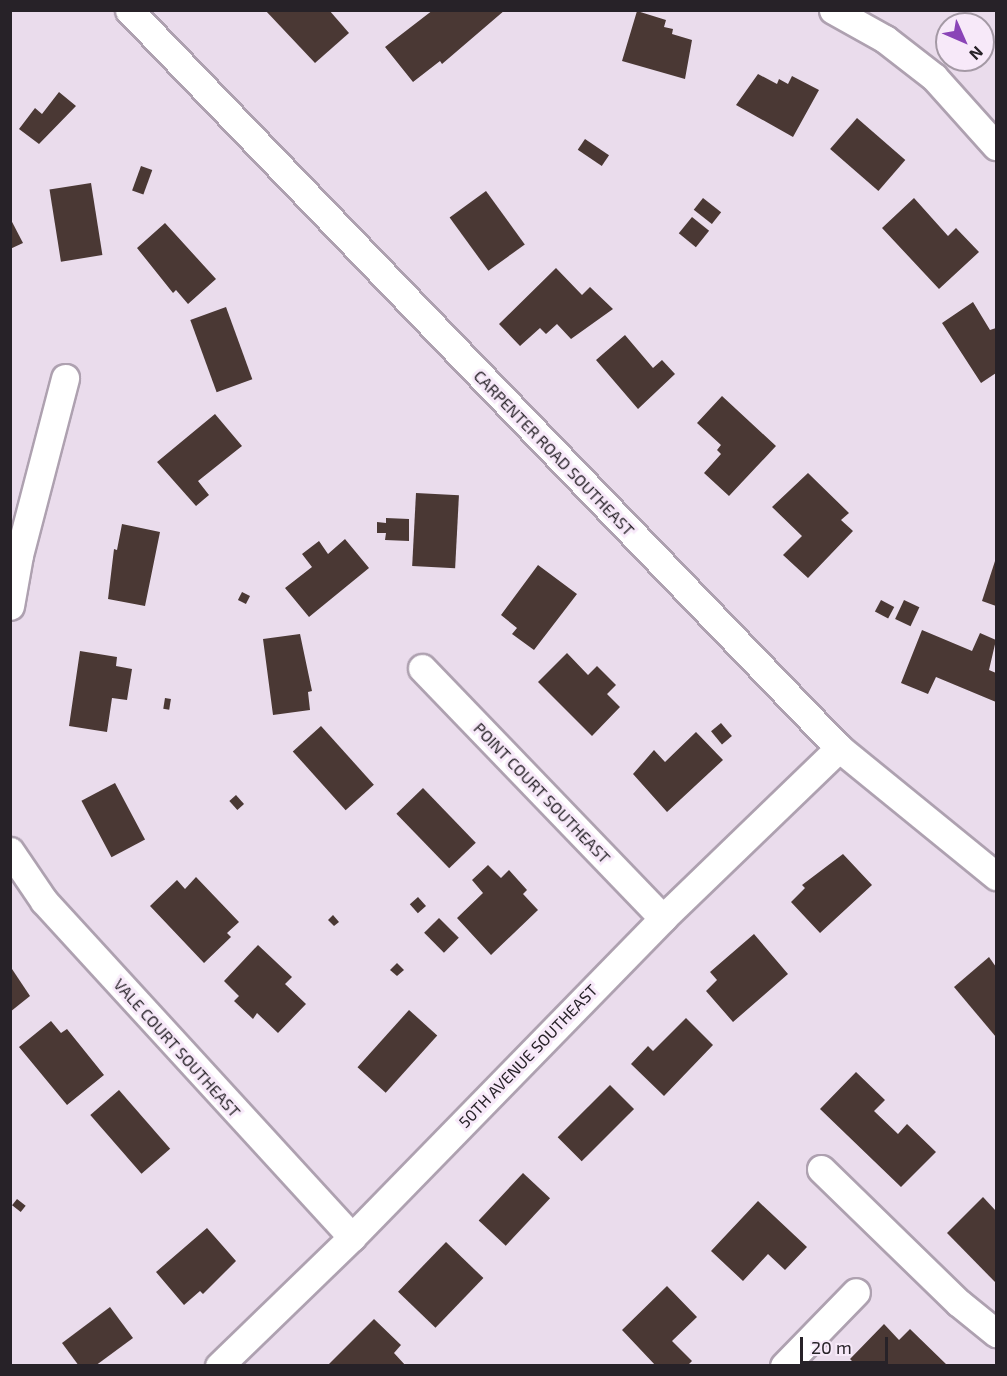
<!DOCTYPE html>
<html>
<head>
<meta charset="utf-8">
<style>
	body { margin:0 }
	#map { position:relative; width:1007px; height:1376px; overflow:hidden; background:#eadcec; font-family:"Exo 2",sans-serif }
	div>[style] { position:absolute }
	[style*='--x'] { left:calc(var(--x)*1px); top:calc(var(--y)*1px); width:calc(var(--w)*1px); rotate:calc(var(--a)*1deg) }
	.building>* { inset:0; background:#4a3834; transform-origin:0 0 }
	.roads { filter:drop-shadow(2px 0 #aea1b0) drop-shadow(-2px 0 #aea1b0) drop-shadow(0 2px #aea1b0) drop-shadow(0 -2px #aea1b0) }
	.street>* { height:27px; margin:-13.5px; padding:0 13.5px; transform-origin:13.5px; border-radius:13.5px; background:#fff }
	span { translate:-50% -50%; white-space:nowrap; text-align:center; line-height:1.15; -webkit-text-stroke:6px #f7e9f9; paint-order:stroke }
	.street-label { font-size:16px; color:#272228 }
	.frame { position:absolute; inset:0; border:12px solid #272228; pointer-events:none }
	.north { position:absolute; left:935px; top:12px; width:60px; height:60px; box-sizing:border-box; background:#f7e9f9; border:2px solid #a499a5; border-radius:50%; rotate:135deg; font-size:16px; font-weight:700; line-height:24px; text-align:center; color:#272228 }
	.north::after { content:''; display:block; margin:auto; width:21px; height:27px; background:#8a44b7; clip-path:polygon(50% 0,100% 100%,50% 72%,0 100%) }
	.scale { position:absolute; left:800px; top:1337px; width:88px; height:27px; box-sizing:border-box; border:3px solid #272228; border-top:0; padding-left:8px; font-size:18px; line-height:21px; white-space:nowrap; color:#272228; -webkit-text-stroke:4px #f7e9f9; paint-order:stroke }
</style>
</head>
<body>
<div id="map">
	<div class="building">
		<div style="clip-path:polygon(265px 10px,329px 10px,349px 33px,315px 63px)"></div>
		<div style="clip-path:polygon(433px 10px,505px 10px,442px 64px,440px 61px,413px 82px,385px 47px)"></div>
		<div style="clip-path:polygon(637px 11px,666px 20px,664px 27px,673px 29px,672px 34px,692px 40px,685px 79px,622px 61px)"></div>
		<div style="clip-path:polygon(758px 74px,777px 84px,779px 79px,788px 84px,792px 76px,819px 90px,793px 137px,736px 105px)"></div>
		<div style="clip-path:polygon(59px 92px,76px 106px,39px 144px,19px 129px,35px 108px,42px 114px)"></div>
		<div style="left:857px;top:118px;width:64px;height:41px;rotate:41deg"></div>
		<div style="left:585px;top:139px;width:29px;height:13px;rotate:34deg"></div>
		<div style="left:141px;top:166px;width:12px;height:26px;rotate:20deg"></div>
		<div style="left:91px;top:183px;width:73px;height:42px;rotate:81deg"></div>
		<div style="left:486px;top:191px;width:66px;height:45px;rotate:54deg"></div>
		<div style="left:703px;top:198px;width:23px;height:15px;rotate:38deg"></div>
		<div style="clip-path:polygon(914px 198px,948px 236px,956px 228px,979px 252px,939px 289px,882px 228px)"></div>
		<div style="left:692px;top:217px;width:22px;height:21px;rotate:39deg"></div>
		<div style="clip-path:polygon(10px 218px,23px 243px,10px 249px)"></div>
		<div style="clip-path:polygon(165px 223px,216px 279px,188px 304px,176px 290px,173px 293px,137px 248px)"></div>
		<div style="clip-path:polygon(556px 268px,582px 295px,590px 287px,613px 309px,571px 339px,557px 324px,546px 334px,540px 328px,520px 346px,499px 324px)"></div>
		<div style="clip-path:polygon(973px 302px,990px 330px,996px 328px,996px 373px,981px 383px,942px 323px)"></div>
		<div style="left:226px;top:307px;width:77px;height:38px;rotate:70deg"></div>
		<div style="clip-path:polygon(625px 335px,653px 368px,662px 360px,675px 374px,638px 409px,596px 360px)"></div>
		<div style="clip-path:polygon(722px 396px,776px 446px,729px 496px,704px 473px,721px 454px,717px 450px,721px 445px,697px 423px)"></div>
		<div style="clip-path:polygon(215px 414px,242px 446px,198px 481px,209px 495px,196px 506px,157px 462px)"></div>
		<div style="clip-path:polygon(808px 473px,849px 513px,841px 520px,853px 531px,808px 578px,783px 555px,802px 536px,772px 507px)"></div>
		<div style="left:416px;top:493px;width:43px;height:73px;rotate:3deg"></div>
		<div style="clip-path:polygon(386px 518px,409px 519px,409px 541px,385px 540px,386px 533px,377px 533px,377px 522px,386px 523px)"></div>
		<div style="clip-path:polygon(122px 524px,160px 532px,145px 606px,108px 599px,114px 549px,117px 550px)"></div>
		<div style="clip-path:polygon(345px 539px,369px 568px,309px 617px,285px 588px,312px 567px,302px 554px,319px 541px,328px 554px)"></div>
		<div style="clip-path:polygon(996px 558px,996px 606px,982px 601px)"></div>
		<div style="clip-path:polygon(538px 565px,577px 594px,534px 650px,512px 634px,517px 628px,501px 615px)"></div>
		<div style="left:242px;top:592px;width:9px;height:9px;rotate:27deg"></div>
		<div style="left:881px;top:600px;width:15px;height:13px;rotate:28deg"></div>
		<div style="left:904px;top:600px;width:17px;height:21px;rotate:25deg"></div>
		<div style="clip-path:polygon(922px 630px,972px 651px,980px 633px,996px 640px,989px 670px,996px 673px,996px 702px,936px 677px,928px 694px,901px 683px)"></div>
		<div style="clip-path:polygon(300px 634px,312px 691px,308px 692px,310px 710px,273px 715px,263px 639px)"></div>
		<div style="clip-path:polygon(80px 651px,117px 657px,116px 666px,132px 669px,127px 700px,112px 698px,107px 732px,69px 726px)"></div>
		<div style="clip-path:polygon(567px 653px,588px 675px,597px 666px,616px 685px,607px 694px,620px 707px,592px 736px,538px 682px)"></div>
		<div style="left:165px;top:698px;width:6px;height:11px;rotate:9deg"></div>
		<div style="left:721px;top:723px;width:17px;height:13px;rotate:50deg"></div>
		<div style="left:321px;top:726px;width:79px;height:38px;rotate:48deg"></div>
		<div style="clip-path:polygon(696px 732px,723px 760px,667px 812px,633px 774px,654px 750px,665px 762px)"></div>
		<div style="left:115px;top:783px;width:64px;height:38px;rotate:62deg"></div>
		<div style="left:423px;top:788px;width:76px;height:37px;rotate:46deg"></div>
		<div style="left:236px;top:795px;width:12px;height:9px;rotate:48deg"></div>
		<div style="clip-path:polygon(843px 854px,872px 885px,820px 933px,791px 902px,805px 888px,802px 885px)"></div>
		<div style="clip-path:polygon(488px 865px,501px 878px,509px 870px,527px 890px,523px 894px,538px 910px,491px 955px,457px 918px,483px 893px,472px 880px)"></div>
		<div style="clip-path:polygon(196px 877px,239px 922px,227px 933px,231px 937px,204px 963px,150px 906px,177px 880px,185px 889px)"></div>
		<div style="left:418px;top:897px;width:12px;height:11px;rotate:48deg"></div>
		<div style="clip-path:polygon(333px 915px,339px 922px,334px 926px,328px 920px)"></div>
		<div style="left:439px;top:918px;width:28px;height:21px;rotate:45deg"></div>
		<div style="clip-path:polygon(754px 934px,788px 974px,733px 1022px,706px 991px,717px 980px,710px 972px)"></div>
		<div style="clip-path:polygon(258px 945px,292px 977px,285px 984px,306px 1004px,278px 1033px,257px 1013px,253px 1019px,234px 1001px,239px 996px,224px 981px)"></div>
		<div style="clip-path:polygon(989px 957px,996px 967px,996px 1037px,954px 987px)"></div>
		<div style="clip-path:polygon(397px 963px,404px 970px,397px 976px,390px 970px)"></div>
		<div style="clip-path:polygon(10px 966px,30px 996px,10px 1012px)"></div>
		<div style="left:409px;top:1010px;width:38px;height:77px;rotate:42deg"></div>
		<div style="clip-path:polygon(686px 1018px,713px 1045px,664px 1096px,631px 1064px,648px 1046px,653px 1051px)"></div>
		<div style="clip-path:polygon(51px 1021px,61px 1033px,67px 1029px,104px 1075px,67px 1105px,19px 1047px)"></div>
		<div style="clip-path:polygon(856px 1072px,885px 1100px,874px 1111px,898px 1134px,907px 1124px,936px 1152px,901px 1187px,820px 1109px)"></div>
		<div style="left:610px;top:1085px;width:34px;height:74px;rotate:45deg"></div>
		<div style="left:119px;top:1090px;width:78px;height:38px;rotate:49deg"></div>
		<div style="left:523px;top:1173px;width:37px;height:65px;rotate:43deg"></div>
		<div style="clip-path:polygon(983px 1197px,996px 1211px,996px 1283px,947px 1233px)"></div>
		<div style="left:17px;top:1199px;width:11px;height:8px;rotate:38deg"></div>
		<div style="clip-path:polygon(758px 1201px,807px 1247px,785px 1270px,768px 1254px,743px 1281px,711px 1251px)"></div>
		<div style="clip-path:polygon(207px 1228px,236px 1261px,203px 1294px,200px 1291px,184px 1305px,156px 1272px)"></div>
		<div style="left:446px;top:1242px;width:52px;height:69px;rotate:44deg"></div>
		<div style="clip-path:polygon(667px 1286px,697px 1317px,672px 1341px,692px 1361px,687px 1366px,656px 1366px,622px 1330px)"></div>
		<div style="clip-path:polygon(110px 1307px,133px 1338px,95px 1366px,79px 1366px,62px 1343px)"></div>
		<div style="clip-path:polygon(374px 1319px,401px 1345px,394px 1353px,406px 1366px,327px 1366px)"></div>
		<div style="clip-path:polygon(884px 1324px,899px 1340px,910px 1329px,948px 1366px,857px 1366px,850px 1359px)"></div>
	</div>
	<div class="roads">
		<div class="street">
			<div style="--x:129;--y:10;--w:1024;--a:46.11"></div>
			<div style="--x:839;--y:748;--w:203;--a:39.2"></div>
			<div style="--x:833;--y:10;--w:60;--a:29.1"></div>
			<div style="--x:885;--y:39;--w:62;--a:37.8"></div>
			<div style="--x:934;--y:77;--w:93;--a:48.1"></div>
			<div style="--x:10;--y:606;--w:52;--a:-80"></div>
			<div style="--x:19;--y:555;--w:183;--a:-75.4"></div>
			<div style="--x:422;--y:668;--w:347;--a:46.1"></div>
			<div style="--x:10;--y:851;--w:60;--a:55.8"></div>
			<div style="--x:44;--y:901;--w:456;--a:47.5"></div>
			<div style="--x:821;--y:1169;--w:192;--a:44.2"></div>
			<div style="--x:959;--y:1303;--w:48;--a:39"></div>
			<div style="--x:219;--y:1366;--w:185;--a:-44.1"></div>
			<div style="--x:352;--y:1237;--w:446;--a:-45.7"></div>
			<div style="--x:663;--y:918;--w:245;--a:-44"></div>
			<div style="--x:784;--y:1366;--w:103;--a:-45.8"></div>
		</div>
	</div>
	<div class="street-label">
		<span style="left:554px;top:453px;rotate:46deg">CARPENTER ROAD SOUTHEAST</span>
		<span style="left:542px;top:793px;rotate:46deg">POINT COURT SOUTHEAST</span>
		<span style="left:177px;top:1048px;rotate:48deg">VALE COURT SOUTHEAST</span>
		<span style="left:528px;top:1056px;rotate:-46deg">50TH AVENUE SOUTHEAST</span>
	</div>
	<div class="frame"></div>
	<div class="north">N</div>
	<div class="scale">20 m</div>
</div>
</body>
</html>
